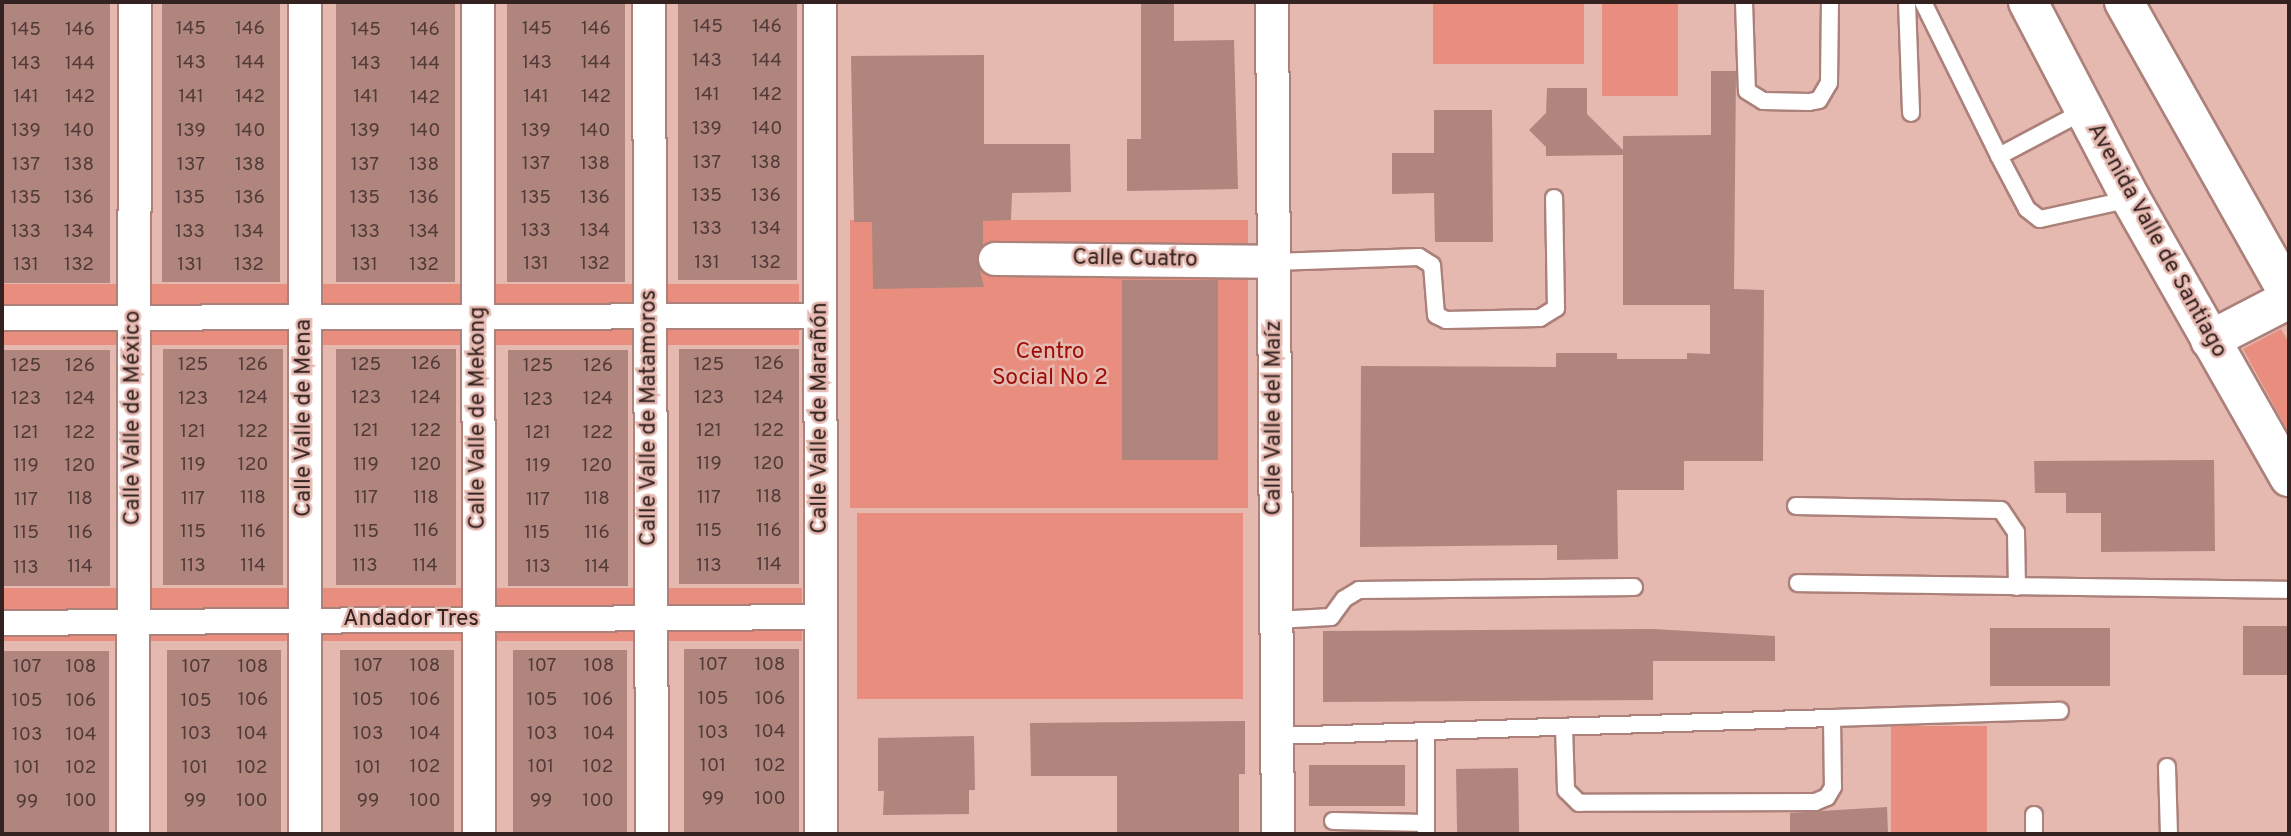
<!DOCTYPE html>
<html>
<head>
<meta charset="utf-8">
<style>
	body { margin:0 }
	#map { position:relative; width:2291px; height:836px; overflow:hidden; background:#e5b8b0; font-family:Overpass,sans-serif }
	div>[style] { position:absolute }
	[style*='--x'] { left:calc(var(--x)*1px); top:calc(var(--y)*1px); width:calc(var(--w)*1px); rotate:calc(var(--a)*1deg) }
	.green>* { inset:0; background:#e98e7f; transform-origin:0 0 }
	.building>* { inset:0; background:#af857e; transform-origin:0 0 }
	.roads { filter:drop-shadow(2px 0 #ab817a) drop-shadow(-2px 0 #ab817a) drop-shadow(0 2px #ab817a) drop-shadow(0 -2px #ab817a) }
	.service>* { height:16px; margin:-8px; padding:0 8px; transform-origin:8px; border-radius:8px; background:#fff }
	.pedestrian>* { height:24px; margin:-12px; padding:0 12px; transform-origin:12px; border-radius:12px; background:#fff }
	.minor>* { height:32px; margin:-16px; padding:0 16px; transform-origin:16px; border-radius:16px; background:#fff }
	.tertiary>* { height:38px; margin:-19px; padding:0 19px; transform-origin:19px; border-radius:19px; background:#fff }
	span { translate:-50% -50%; white-space:nowrap; text-align:center; line-height:1.15; -webkit-text-stroke:5px #e5b8b0; paint-order:stroke }
	.number-label { font-size:19px; color:#523b37 }
	.number-label span { -webkit-text-stroke-width:0 }
	.street-label { font-size:23px; color:#33221f }
	.park-label { font-size:23px; color:#9c0e05 }
	.frame { position:absolute; inset:0; border:4px solid #33221f; pointer-events:none }
</style>
</head>
<body>
<div id="map">
	<div class="green">
		<div style="left:1433px;top:2px;width:151px;height:62px"></div>
		<div style="left:1602px;top:2px;width:76px;height:94px"></div>
		<div style="left:1248px;top:220px;width:288px;height:398px;rotate:90deg"></div>
		<div style="left:799px;top:284px;width:61px;height:797px;rotate:90deg"></div>
		<div style="clip-path:polygon(2281px 329px,2289px 343px,2289px 433px,2243px 349px)"></div>
		<div style="left:1243px;top:513px;width:186px;height:386px;rotate:90deg"></div>
		<div style="left:802px;top:588px;width:53px;height:800px;rotate:90deg"></div>
		<div style="left:1891px;top:726px;width:96px;height:108px"></div>
	</div>
	<div class="building">
		<div style="left:2px;top:2px;width:108px;height:281px"></div>
		<div style="left:162px;top:2px;width:118px;height:280px"></div>
		<div style="left:336px;top:2px;width:119px;height:280px"></div>
		<div style="left:507px;top:2px;width:118px;height:280px"></div>
		<div style="left:678px;top:2px;width:119px;height:278px"></div>
		<div style="clip-path:polygon(1141px 2px,1174px 2px,1174px 41px,1234px 40px,1238px 189px,1127px 191px,1127px 139px,1141px 139px)"></div>
		<div style="clip-path:polygon(984px 55px,984px 144px,1070px 144px,1071px 192px,1012px 193px,1011px 220px,983px 221px,983px 246px,977px 259px,984px 287px,873px 289px,872px 222px,854px 222px,851px 56px)"></div>
		<div style="clip-path:polygon(1711px 71px,1736px 71px,1734px 289px,1764px 290px,1763px 461px,1684px 461px,1684px 490px,1617px 490px,1618px 559px,1557px 560px,1557px 545px,1360px 547px,1361px 366px,1556px 367px,1556px 353px,1617px 353px,1617px 359px,1687px 359px,1687px 353px,1710px 354px,1710px 305px,1623px 305px,1623px 155px,1546px 156px,1546px 147px,1529px 130px,1546px 113px,1547px 88px,1587px 88px,1587px 114px,1623px 150px,1623px 136px,1711px 135px)"></div>
		<div style="clip-path:polygon(1434px 110px,1492px 110px,1493px 242px,1435px 242px,1434px 193px,1392px 194px,1392px 153px,1434px 153px)"></div>
		<div style="left:1122px;top:280px;width:96px;height:180px"></div>
		<div style="left:283px;top:349px;width:236px;height:120px;rotate:90deg"></div>
		<div style="left:336px;top:349px;width:120px;height:236px"></div>
		<div style="left:679px;top:349px;width:120px;height:235px"></div>
		<div style="left:2px;top:350px;width:108px;height:236px"></div>
		<div style="left:628px;top:350px;width:236px;height:120px;rotate:90deg"></div>
		<div style="clip-path:polygon(2214px 460px,2215px 551px,2101px 552px,2101px 513px,2066px 513px,2066px 493px,2035px 493px,2034px 461px)"></div>
		<div style="left:2289px;top:626px;width:49px;height:46px;rotate:90deg"></div>
		<div style="left:2110px;top:628px;width:58px;height:120px;rotate:90deg"></div>
		<div style="clip-path:polygon(1653px 629px,1775px 636px,1775px 661px,1653px 661px,1653px 700px,1323px 702px,1323px 631px)"></div>
		<div style="left:684px;top:649px;width:115px;height:185px"></div>
		<div style="left:281px;top:650px;width:184px;height:114px;rotate:90deg"></div>
		<div style="left:340px;top:650px;width:114px;height:184px"></div>
		<div style="left:513px;top:650px;width:114px;height:184px"></div>
		<div style="left:2px;top:651px;width:107px;height:183px"></div>
		<div style="clip-path:polygon(1245px 721px,1245px 774px,1239px 774px,1239px 834px,1117px 834px,1117px 776px,1031px 776px,1030px 723px)"></div>
		<div style="clip-path:polygon(974px 736px,975px 790px,969px 790px,969px 814px,883px 815px,884px 791px,878px 791px,878px 738px)"></div>
		<div style="left:1405px;top:765px;width:41px;height:96px;rotate:90deg"></div>
		<div style="left:1518px;top:768px;width:66px;height:62px;rotate:89deg"></div>
		<div style="clip-path:polygon(1887px 807px,1888px 834px,1790px 834px,1790px 813px)"></div>
	</div>
	<div class="roads">
		<div class="service">
			<div style="--x:1744;--y:2;--w:89;--a:88.1"></div>
			<div style="--x:1747;--y:91;--w:19;--a:32"></div>
			<div style="--x:1763;--y:101;--w:46;--a:1.2"></div>
			<div style="--x:1809;--y:102;--w:10;--a:-11"></div>
			<div style="--x:1819;--y:100;--w:20;--a:-60"></div>
			<div style="--x:1829;--y:83;--w:81;--a:-89.3"></div>
			<div style="--x:1907;--y:2;--w:111;--a:87.9"></div>
			<div style="--x:1923;--y:2;--w:172;--a:63.7"></div>
			<div style="--x:1999;--y:156;--w:96;--a:-27.9"></div>
			<div style="--x:1999;--y:156;--w:60;--a:62.2"></div>
			<div style="--x:2027;--y:209;--w:16;--a:38"></div>
			<div style="--x:2040;--y:219;--w:93;--a:-12.4"></div>
			<div style="--x:1274;--y:262;--w:145;--a:-2"></div>
			<div style="--x:1419;--y:257;--w:15;--a:32"></div>
			<div style="--x:1432;--y:265;--w:50;--a:85.4"></div>
			<div style="--x:1436;--y:315;--w:11;--a:27"></div>
			<div style="--x:1446;--y:320;--w:94;--a:-1.2"></div>
			<div style="--x:1540;--y:318;--w:19;--a:-32"></div>
			<div style="--x:1556;--y:308;--w:110;--a:-91"></div>
			<div style="--x:1796;--y:506;--w:205;--a:1.1"></div>
			<div style="--x:2001;--y:510;--w:27;--a:56"></div>
			<div style="--x:2016;--y:532;--w:55;--a:89"></div>
			<div style="--x:1798;--y:583;--w:491;--a:0.8"></div>
			<div style="--x:1276;--y:620;--w:55;--a:-3.1"></div>
			<div style="--x:1331;--y:617;--w:22;--a:-54"></div>
			<div style="--x:1344;--y:599;--w:17;--a:-31"></div>
			<div style="--x:1359;--y:590;--w:275;--a:-0.6"></div>
			<div style="--x:1832;--y:718;--w:228;--a:-1.8"></div>
			<div style="--x:1426;--y:732;--w:102;--a:90"></div>
			<div style="--x:1277;--y:736;--w:555;--a:-1.86"></div>
			<div style="--x:1832;--y:718;--w:69;--a:89.2"></div>
			<div style="--x:1833;--y:787;--w:12;--a:121"></div>
			<div style="--x:1827;--y:797;--w:13;--a:157"></div>
			<div style="--x:1815;--y:802;--w:236;--a:179.8"></div>
			<div style="--x:1579;--y:803;--w:18;--a:-135"></div>
			<div style="--x:1566;--y:790;--w:63;--a:-91.8"></div>
			<div style="--x:2167;--y:767;--w:67;--a:88.3"></div>
			<div style="--x:2034;--y:815;--w:19;--a:90"></div>
			<div style="--x:1333;--y:821;--w:93;--a:1.2"></div>
		</div>
		<div class="pedestrian">
			<div style="--x:2;--y:318;--w:818;--a:-0.14"></div>
			<div style="--x:2;--y:623;--w:819;--a:-0.42"></div>
		</div>
		<div class="minor">
			<div style="--x:305;--y:2;--w:832;--a:90"></div>
			<div style="--x:478;--y:2;--w:832;--a:89.93"></div>
			<div style="--x:649;--y:2;--w:832;--a:89.79"></div>
			<div style="--x:820;--y:2;--w:832;--a:89.93"></div>
			<div style="--x:1272;--y:2;--w:832;--a:89.59"></div>
			<div style="--x:995;--y:259;--w:279;--a:0.6"></div>
			<div style="--x:133;--y:834;--w:832;--a:-89.86"></div>
		</div>
		<div class="tertiary">
			<div style="--x:2028;--y:2;--w:222;--a:62.4"></div>
			<div style="--x:2131;--y:199;--w:320;--a:60.4"></div>
			<div style="--x:2124;--y:2;--w:336;--a:60.6"></div>
			<div style="--x:2210;--y:340;--w:89;--a:-27.4"></div>
		</div>
	</div>
	<div class="number-label">
		<span style="left:708px;top:28px">145</span>
		<span style="left:767px;top:28px">146</span>
		<span style="left:191px;top:30px">145</span>
		<span style="left:250px;top:30px">146</span>
		<span style="left:537px;top:30px">145</span>
		<span style="left:596px;top:30px">146</span>
		<span style="left:26px;top:31px">145</span>
		<span style="left:80px;top:31px">146</span>
		<span style="left:366px;top:31px">145</span>
		<span style="left:425px;top:31px">146</span>
		<span style="left:707px;top:62px">143</span>
		<span style="left:767px;top:62px">144</span>
		<span style="left:191px;top:64px">143</span>
		<span style="left:250px;top:64px">144</span>
		<span style="left:537px;top:64px">143</span>
		<span style="left:596px;top:64px">144</span>
		<span style="left:26px;top:65px">143</span>
		<span style="left:80px;top:65px">144</span>
		<span style="left:366px;top:65px">143</span>
		<span style="left:425px;top:65px">144</span>
		<span style="left:707px;top:96px">141</span>
		<span style="left:767px;top:96px">142</span>
		<span style="left:26px;top:98px">141</span>
		<span style="left:80px;top:98px">142</span>
		<span style="left:191px;top:98px">141</span>
		<span style="left:250px;top:98px">142</span>
		<span style="left:366px;top:98px">141</span>
		<span style="left:536px;top:98px">141</span>
		<span style="left:596px;top:98px">142</span>
		<span style="left:425px;top:99px">142</span>
		<span style="left:707px;top:130px">139</span>
		<span style="left:767px;top:130px">140</span>
		<span style="left:26px;top:132px">139</span>
		<span style="left:79px;top:132px">140</span>
		<span style="left:191px;top:132px">139</span>
		<span style="left:250px;top:132px">140</span>
		<span style="left:365px;top:132px">139</span>
		<span style="left:425px;top:132px">140</span>
		<span style="left:536px;top:132px">139</span>
		<span style="left:595px;top:132px">140</span>
		<span style="left:707px;top:164px">137</span>
		<span style="left:766px;top:164px">138</span>
		<span style="left:536px;top:165px">137</span>
		<span style="left:595px;top:165px">138</span>
		<span style="left:26px;top:166px">137</span>
		<span style="left:79px;top:166px">138</span>
		<span style="left:191px;top:166px">137</span>
		<span style="left:250px;top:166px">138</span>
		<span style="left:365px;top:166px">137</span>
		<span style="left:424px;top:166px">138</span>
		<span style="left:707px;top:197px">135</span>
		<span style="left:766px;top:197px">136</span>
		<span style="left:26px;top:199px">135</span>
		<span style="left:79px;top:199px">136</span>
		<span style="left:190px;top:199px">135</span>
		<span style="left:250px;top:199px">136</span>
		<span style="left:365px;top:199px">135</span>
		<span style="left:424px;top:199px">136</span>
		<span style="left:536px;top:199px">135</span>
		<span style="left:595px;top:199px">136</span>
		<span style="left:707px;top:230px">133</span>
		<span style="left:766px;top:230px">134</span>
		<span style="left:536px;top:232px">133</span>
		<span style="left:595px;top:232px">134</span>
		<span style="left:26px;top:233px">133</span>
		<span style="left:79px;top:233px">134</span>
		<span style="left:190px;top:233px">133</span>
		<span style="left:249px;top:233px">134</span>
		<span style="left:365px;top:233px">133</span>
		<span style="left:424px;top:233px">134</span>
		<span style="left:707px;top:264px">131</span>
		<span style="left:766px;top:264px">132</span>
		<span style="left:536px;top:265px">131</span>
		<span style="left:595px;top:265px">132</span>
		<span style="left:26px;top:266px">131</span>
		<span style="left:79px;top:266px">132</span>
		<span style="left:190px;top:266px">131</span>
		<span style="left:249px;top:266px">132</span>
		<span style="left:365px;top:266px">131</span>
		<span style="left:424px;top:266px">132</span>
		<span style="left:426px;top:365px">126</span>
		<span style="left:769px;top:365px">126</span>
		<span style="left:193px;top:366px">125</span>
		<span style="left:253px;top:366px">126</span>
		<span style="left:366px;top:366px">125</span>
		<span style="left:709px;top:366px">125</span>
		<span style="left:26px;top:367px">125</span>
		<span style="left:80px;top:367px">126</span>
		<span style="left:538px;top:367px">125</span>
		<span style="left:598px;top:367px">126</span>
		<span style="left:253px;top:399px">124</span>
		<span style="left:366px;top:399px">123</span>
		<span style="left:426px;top:399px">124</span>
		<span style="left:709px;top:399px">123</span>
		<span style="left:769px;top:399px">124</span>
		<span style="left:26px;top:400px">123</span>
		<span style="left:80px;top:400px">124</span>
		<span style="left:193px;top:400px">123</span>
		<span style="left:598px;top:400px">124</span>
		<span style="left:538px;top:401px">123</span>
		<span style="left:366px;top:432px">121</span>
		<span style="left:426px;top:432px">122</span>
		<span style="left:709px;top:432px">121</span>
		<span style="left:769px;top:432px">122</span>
		<span style="left:193px;top:433px">121</span>
		<span style="left:253px;top:433px">122</span>
		<span style="left:26px;top:434px">121</span>
		<span style="left:80px;top:434px">122</span>
		<span style="left:538px;top:434px">121</span>
		<span style="left:598px;top:434px">122</span>
		<span style="left:709px;top:465px">119</span>
		<span style="left:769px;top:465px">120</span>
		<span style="left:193px;top:466px">119</span>
		<span style="left:253px;top:466px">120</span>
		<span style="left:366px;top:466px">119</span>
		<span style="left:426px;top:466px">120</span>
		<span style="left:26px;top:467px">119</span>
		<span style="left:80px;top:467px">120</span>
		<span style="left:538px;top:467px">119</span>
		<span style="left:597px;top:467px">120</span>
		<span style="left:769px;top:498px">118</span>
		<span style="left:253px;top:499px">118</span>
		<span style="left:366px;top:499px">117</span>
		<span style="left:426px;top:499px">118</span>
		<span style="left:709px;top:499px">117</span>
		<span style="left:80px;top:500px">118</span>
		<span style="left:193px;top:500px">117</span>
		<span style="left:597px;top:500px">118</span>
		<span style="left:26px;top:501px">117</span>
		<span style="left:538px;top:501px">117</span>
		<span style="left:426px;top:532px">116</span>
		<span style="left:709px;top:532px">115</span>
		<span style="left:769px;top:532px">116</span>
		<span style="left:193px;top:533px">115</span>
		<span style="left:253px;top:533px">116</span>
		<span style="left:366px;top:533px">115</span>
		<span style="left:26px;top:534px">115</span>
		<span style="left:80px;top:534px">116</span>
		<span style="left:537px;top:534px">115</span>
		<span style="left:597px;top:534px">116</span>
		<span style="left:769px;top:566px">114</span>
		<span style="left:193px;top:567px">113</span>
		<span style="left:253px;top:567px">114</span>
		<span style="left:365px;top:567px">113</span>
		<span style="left:425px;top:567px">114</span>
		<span style="left:709px;top:567px">113</span>
		<span style="left:80px;top:568px">114</span>
		<span style="left:538px;top:568px">113</span>
		<span style="left:597px;top:568px">114</span>
		<span style="left:26px;top:569px">113</span>
		<span style="left:713px;top:666px">107</span>
		<span style="left:770px;top:666px">108</span>
		<span style="left:368px;top:667px">107</span>
		<span style="left:425px;top:667px">108</span>
		<span style="left:542px;top:667px">107</span>
		<span style="left:599px;top:667px">108</span>
		<span style="left:27px;top:668px">107</span>
		<span style="left:81px;top:668px">108</span>
		<span style="left:196px;top:668px">107</span>
		<span style="left:253px;top:668px">108</span>
		<span style="left:713px;top:700px">105</span>
		<span style="left:770px;top:700px">106</span>
		<span style="left:253px;top:701px">106</span>
		<span style="left:368px;top:701px">105</span>
		<span style="left:425px;top:701px">106</span>
		<span style="left:542px;top:701px">105</span>
		<span style="left:598px;top:701px">106</span>
		<span style="left:27px;top:702px">105</span>
		<span style="left:81px;top:702px">106</span>
		<span style="left:196px;top:702px">105</span>
		<span style="left:770px;top:733px">104</span>
		<span style="left:713px;top:734px">103</span>
		<span style="left:196px;top:735px">103</span>
		<span style="left:252px;top:735px">104</span>
		<span style="left:368px;top:735px">103</span>
		<span style="left:425px;top:735px">104</span>
		<span style="left:542px;top:735px">103</span>
		<span style="left:599px;top:735px">104</span>
		<span style="left:27px;top:736px">103</span>
		<span style="left:81px;top:736px">104</span>
		<span style="left:713px;top:767px">101</span>
		<span style="left:770px;top:767px">102</span>
		<span style="left:425px;top:768px">102</span>
		<span style="left:541px;top:768px">101</span>
		<span style="left:598px;top:768px">102</span>
		<span style="left:27px;top:769px">101</span>
		<span style="left:81px;top:769px">102</span>
		<span style="left:195px;top:769px">101</span>
		<span style="left:252px;top:769px">102</span>
		<span style="left:368px;top:769px">101</span>
		<span style="left:713px;top:800px">99</span>
		<span style="left:770px;top:800px">100</span>
		<span style="left:81px;top:802px">100</span>
		<span style="left:195px;top:802px">99</span>
		<span style="left:252px;top:802px">100</span>
		<span style="left:368px;top:802px">99</span>
		<span style="left:425px;top:802px">100</span>
		<span style="left:541px;top:802px">99</span>
		<span style="left:598px;top:802px">100</span>
		<span style="left:27px;top:803px">99</span>
	</div>
	<div class="street-label">
		<span style="left:2156px;top:241px;rotate:61deg">Avenida Valle de Santiago</span>
		<span style="left:1135px;top:260px;rotate:1deg">Calle Cuatro</span>
		<span style="left:134px;top:418px;rotate:-90deg">Calle Valle de México</span>
		<span style="left:305px;top:418px;rotate:-90deg">Calle Valle de Mena</span>
		<span style="left:479px;top:418px;rotate:-90deg">Calle Valle de Mekong</span>
		<span style="left:650px;top:418px;rotate:-90deg">Calle Valle de Matamoros</span>
		<span style="left:821px;top:418px;rotate:-90deg">Calle Valle de Marañón</span>
		<span style="left:1275px;top:418px;rotate:-90deg">Calle Valle del Maíz</span>
		<span style="left:411px;top:620px">Andador Tres</span>
	</div>
	<div class="park-label">
		<span style="left:1050px;top:366px">Centro<br>Social No 2</span>
	</div>
	<div class="frame"></div>
</div>
</body>
</html>
